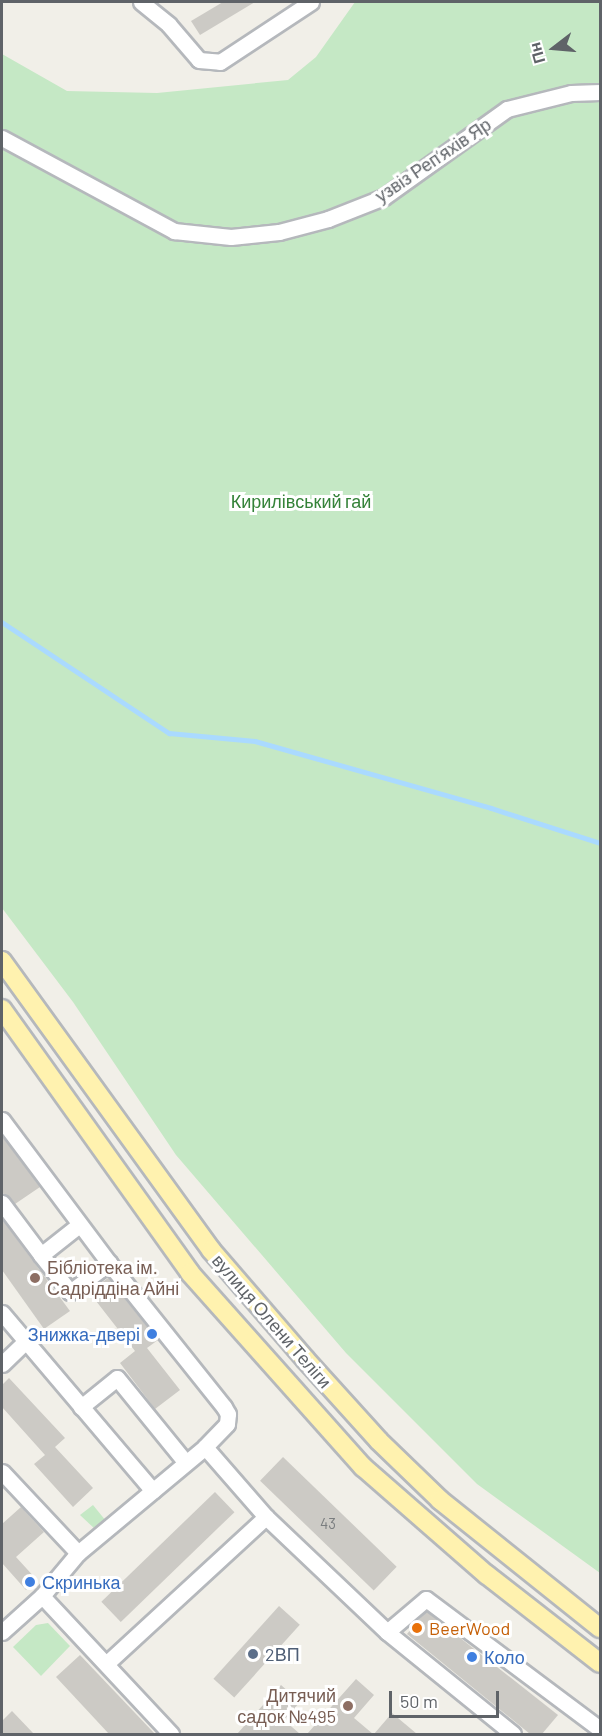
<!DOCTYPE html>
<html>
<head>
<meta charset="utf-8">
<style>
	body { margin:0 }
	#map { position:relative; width:602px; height:1736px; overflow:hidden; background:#f1efe8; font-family:Barlow,sans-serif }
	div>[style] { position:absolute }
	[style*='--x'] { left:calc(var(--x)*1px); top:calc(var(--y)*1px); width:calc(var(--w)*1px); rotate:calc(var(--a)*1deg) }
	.green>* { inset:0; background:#c5e8c5 }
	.stream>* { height:4.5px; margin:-2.25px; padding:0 2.25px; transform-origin:2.25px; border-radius:2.25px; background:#aadaff }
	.building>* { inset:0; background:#cccac5; transform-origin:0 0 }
	.roads { filter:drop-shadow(2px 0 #b5b8bc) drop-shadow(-2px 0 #b5b8bc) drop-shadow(0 2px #b5b8bc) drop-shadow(0 -2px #b5b8bc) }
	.minor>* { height:15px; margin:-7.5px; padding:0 7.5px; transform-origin:7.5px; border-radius:7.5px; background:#fff }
	.major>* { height:18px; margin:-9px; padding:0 9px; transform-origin:9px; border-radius:9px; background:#fff2af }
	.dots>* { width:16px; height:16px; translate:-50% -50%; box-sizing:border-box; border:3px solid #fff; border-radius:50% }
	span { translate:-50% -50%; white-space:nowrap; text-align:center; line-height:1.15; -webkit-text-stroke:6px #fff; paint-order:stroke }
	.number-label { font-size:15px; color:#7a7d7f }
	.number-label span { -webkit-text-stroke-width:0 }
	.street-label { font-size:18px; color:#5f6368 }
	.park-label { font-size:18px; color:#348238 }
	.education-label { font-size:18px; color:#785e54 }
	.left { translate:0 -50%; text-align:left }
	.right { translate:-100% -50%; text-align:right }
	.shop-label { font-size:18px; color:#366cbe }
	.food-label { font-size:18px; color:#c56008 }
	.service-label { font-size:18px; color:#4e5e75 }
	.frame { position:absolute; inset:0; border:3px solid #5f6368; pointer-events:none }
	.north { position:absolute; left:524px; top:18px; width:60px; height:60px; -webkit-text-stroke:4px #fff; paint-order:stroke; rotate:254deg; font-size:16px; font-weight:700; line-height:24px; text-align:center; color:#5f6368 }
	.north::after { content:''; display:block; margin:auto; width:21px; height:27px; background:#5f6368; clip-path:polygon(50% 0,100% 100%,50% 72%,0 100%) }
	.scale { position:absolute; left:389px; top:1691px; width:110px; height:27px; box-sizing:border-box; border:3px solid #5f6368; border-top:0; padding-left:8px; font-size:18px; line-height:21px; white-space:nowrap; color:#5f6368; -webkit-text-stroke:4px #fff; paint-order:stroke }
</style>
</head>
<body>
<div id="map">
	<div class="green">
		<div style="clip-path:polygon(355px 2px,600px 2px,600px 1573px,477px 1484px,346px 1353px,176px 1155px,73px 1002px,2px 908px,2px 54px,67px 91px,157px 93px,288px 80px,316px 57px)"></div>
		<div style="clip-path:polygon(93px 1505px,106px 1521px,96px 1530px,80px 1515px)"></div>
		<div style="clip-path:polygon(48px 1623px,70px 1646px,41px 1676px,13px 1647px,36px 1625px)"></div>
	</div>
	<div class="stream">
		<div style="--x:2;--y:622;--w:201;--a:33.6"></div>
		<div style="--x:169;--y:733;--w:86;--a:5.3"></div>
		<div style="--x:255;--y:741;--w:245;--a:15.8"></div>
		<div style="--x:491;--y:808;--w:114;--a:17.8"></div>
	</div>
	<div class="building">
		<div style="clip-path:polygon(223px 2px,255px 2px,200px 35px,191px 21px)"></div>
		<div style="clip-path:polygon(2px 1136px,40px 1187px,15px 1204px,9px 1197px,2px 1193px)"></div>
		<div style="clip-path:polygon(2px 1219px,70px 1311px,44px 1329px,2px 1270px)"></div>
		<div style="clip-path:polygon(108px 1278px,158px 1340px,147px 1348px,180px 1390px,155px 1409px,120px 1363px,135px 1351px,89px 1292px)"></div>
		<div style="clip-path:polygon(9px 1378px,65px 1438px,55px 1447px,93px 1488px,73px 1507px,34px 1464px,45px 1455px,2px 1407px,2px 1385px)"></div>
		<div style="left:283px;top:1457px;width:158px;height:33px;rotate:44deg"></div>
		<div style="left:215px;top:1492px;width:28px;height:158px;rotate:46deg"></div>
		<div style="clip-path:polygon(21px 1507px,44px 1532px,16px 1557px,37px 1580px,26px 1590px,2px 1563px,2px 1524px)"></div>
		<div style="left:279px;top:1606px;width:28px;height:98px;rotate:42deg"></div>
		<div style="clip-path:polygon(426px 1611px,558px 1715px,542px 1734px,530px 1734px,407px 1634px)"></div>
		<div style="clip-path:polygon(80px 1655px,155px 1734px,109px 1734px,56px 1677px)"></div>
		<div style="clip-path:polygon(356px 1679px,374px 1695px,354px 1718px,373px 1734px,307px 1734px)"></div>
		<div style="clip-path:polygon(281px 1685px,300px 1702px,284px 1720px,300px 1734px,237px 1734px)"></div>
		<div style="clip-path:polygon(12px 1711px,34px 1734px,2px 1734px,2px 1721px)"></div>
		<div style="clip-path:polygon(392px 1713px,417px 1734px,374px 1734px)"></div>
	</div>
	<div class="roads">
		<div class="minor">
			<div style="--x:141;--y:2;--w:36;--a:39"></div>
			<div style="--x:169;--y:25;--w:46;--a:49.4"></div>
			<div style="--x:199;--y:60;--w:21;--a:5"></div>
			<div style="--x:220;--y:62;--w:109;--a:-33.4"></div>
			<div style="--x:2;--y:138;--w:196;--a:28.4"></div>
			<div style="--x:174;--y:231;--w:57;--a:6"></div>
			<div style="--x:231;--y:237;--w:48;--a:-5.9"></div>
			<div style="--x:279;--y:232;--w:51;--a:-14.9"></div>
			<div style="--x:328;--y:219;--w:60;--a:-21.4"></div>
			<div style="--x:384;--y:197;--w:151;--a:-35.6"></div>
			<div style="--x:507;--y:109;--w:66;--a:-14"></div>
			<div style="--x:571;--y:93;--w:29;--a:-2"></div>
			<div style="--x:2;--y:1120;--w:179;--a:53.2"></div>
			<div style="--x:109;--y:1263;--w:184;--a:51.4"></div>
			<div style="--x:224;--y:1407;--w:8;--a:60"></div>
			<div style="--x:228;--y:1414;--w:10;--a:96"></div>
			<div style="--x:227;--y:1424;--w:32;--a:134"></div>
			<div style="--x:2;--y:1203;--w:65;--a:53.1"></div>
			<div style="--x:41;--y:1255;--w:48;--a:-38.3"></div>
			<div style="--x:41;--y:1255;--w:47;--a:51.9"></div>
			<div style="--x:70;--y:1292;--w:49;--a:-36.6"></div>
			<div style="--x:2;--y:1313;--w:233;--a:49.7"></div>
			<div style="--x:2;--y:1364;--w:33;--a:-44"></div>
			<div style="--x:81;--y:1407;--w:46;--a:-38.9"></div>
			<div style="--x:117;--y:1378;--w:109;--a:50.9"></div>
			<div style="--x:2;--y:1472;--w:111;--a:46.8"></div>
			<div style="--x:42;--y:1596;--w:189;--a:46.9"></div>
			<div style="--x:2;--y:1632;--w:54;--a:-42"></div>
			<div style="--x:42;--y:1596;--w:56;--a:-50.1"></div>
			<div style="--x:78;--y:1553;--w:165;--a:-39.8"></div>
			<div style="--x:205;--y:1447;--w:93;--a:48.9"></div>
			<div style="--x:266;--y:1517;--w:167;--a:43.5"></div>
			<div style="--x:387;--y:1632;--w:162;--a:39"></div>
			<div style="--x:387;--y:1632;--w:51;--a:-40.2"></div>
			<div style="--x:426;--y:1599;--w:217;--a:36.8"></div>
			<div style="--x:107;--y:1663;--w:216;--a:-42.6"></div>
		</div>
		<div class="major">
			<div style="--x:2;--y:961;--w:357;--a:54.1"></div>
			<div style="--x:211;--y:1250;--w:144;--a:49.2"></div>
			<div style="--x:305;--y:1359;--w:110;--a:47.9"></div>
			<div style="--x:379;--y:1441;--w:85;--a:44"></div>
			<div style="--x:440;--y:1500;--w:205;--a:38.7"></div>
			<div style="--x:2;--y:1009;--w:324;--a:54.5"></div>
			<div style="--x:190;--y:1273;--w:260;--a:48.3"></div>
			<div style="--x:363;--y:1467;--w:164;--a:41.1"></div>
			<div style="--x:487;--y:1575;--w:143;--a:37.9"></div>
		</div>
	</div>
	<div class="dots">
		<div style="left:35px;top:1278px;background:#8d6e63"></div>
		<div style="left:152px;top:1334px;background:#3f7fe0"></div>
		<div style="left:30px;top:1582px;background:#3f7fe0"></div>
		<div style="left:417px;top:1628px;background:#e8710a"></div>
		<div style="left:253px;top:1654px;background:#5c6f8a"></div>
		<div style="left:472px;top:1657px;background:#3f7fe0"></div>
		<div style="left:348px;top:1706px;background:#8d6e63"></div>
	</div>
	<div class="number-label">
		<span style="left:328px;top:1524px">43</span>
	</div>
	<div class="street-label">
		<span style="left:433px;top:160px;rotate:-34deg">узвіз Репʼяхів Яр</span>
		<span style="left:272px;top:1321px;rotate:49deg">вулиця Олени Теліги</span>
	</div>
	<div class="park-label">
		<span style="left:301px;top:501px">Кирилівський гай</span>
	</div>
	<div class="education-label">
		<span class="left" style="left:47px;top:1278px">Бібліотека ім.<br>Садріддіна Айні</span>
		<span class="right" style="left:336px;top:1706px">Дитячий<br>садок №495</span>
	</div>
	<div class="shop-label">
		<span class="right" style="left:140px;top:1334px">Знижка-двері</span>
		<span class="left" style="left:42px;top:1582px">Скринька</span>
		<span class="left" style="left:484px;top:1657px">Коло</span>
	</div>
	<div class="food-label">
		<span class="left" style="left:429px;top:1628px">BeerWood</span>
	</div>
	<div class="service-label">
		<span class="left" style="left:265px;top:1654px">2ВП</span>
	</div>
	<div class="frame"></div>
	<div class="north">Пн</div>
	<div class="scale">50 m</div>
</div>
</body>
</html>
